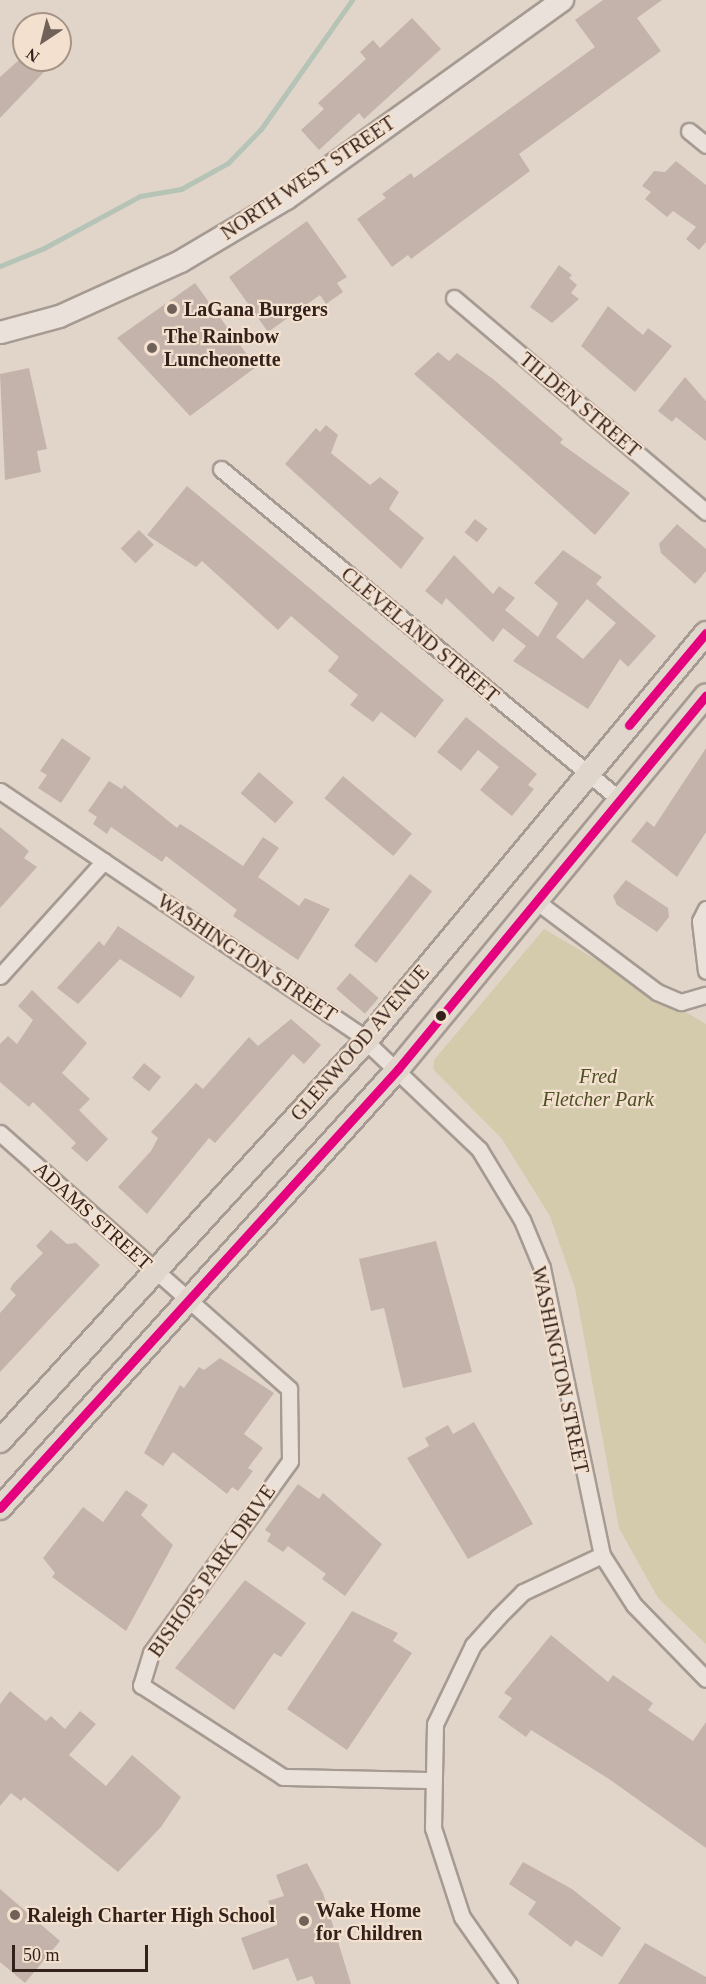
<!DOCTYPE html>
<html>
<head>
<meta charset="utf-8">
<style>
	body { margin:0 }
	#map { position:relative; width:706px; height:1984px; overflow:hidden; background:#e1d5c9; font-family:Georgia,serif }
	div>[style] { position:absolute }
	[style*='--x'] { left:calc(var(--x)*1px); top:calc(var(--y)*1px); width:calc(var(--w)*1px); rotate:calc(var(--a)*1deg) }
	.green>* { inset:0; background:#d3cbac }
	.stream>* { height:5px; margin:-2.5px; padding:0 2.5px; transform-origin:2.5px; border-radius:2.5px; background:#b5c4b7 }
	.building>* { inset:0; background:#c4b3aa; transform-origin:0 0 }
	.roads { filter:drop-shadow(2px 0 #a69b93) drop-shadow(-2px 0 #a69b93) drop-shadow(0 2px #a69b93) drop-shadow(0 -2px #a69b93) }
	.street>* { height:15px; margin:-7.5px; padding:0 7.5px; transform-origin:7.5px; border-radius:7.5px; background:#eae2da }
	.secondary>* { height:21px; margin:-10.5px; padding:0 10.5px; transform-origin:10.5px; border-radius:10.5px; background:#eae2da }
	.primary>* { height:22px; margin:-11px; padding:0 11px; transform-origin:11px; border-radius:11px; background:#e0d6cc }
	.bus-1>* { height:9px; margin:-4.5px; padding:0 4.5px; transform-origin:4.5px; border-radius:4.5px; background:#e5007d }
	.dots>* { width:16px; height:16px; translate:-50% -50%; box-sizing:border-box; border:3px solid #f3e0ce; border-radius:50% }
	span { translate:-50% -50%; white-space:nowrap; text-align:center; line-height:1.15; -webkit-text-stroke:4.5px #f3e0ce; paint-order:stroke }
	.street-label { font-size:20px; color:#33221c }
	.poi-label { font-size:20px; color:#33221c; font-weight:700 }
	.left { translate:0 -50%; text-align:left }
	.park-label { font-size:20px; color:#4d4f24; font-style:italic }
	.north { position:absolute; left:12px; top:12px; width:60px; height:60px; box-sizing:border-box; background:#f3e0ce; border:2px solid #a69487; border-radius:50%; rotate:215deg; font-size:16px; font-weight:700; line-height:24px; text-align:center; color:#33221c }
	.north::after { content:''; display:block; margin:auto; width:21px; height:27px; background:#706159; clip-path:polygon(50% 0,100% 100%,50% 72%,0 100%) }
	.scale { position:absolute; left:12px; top:1945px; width:136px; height:27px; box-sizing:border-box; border:3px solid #33221c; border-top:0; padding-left:8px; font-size:18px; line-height:21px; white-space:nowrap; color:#33221c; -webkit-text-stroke:4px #f3e0ce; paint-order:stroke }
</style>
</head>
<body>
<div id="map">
	<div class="green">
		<div style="clip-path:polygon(544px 929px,706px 1024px,706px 1644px,658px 1598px,619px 1528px,575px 1288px,550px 1216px,502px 1139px,433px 1069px,434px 1060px)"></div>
	</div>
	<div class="stream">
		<div style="--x:0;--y:266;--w:48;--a:-22.2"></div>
		<div style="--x:44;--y:248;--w:109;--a:-28.4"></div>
		<div style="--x:140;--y:196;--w:42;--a:-9.7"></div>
		<div style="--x:181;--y:189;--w:54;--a:-29"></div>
		<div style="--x:228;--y:163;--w:47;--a:-45.9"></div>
		<div style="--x:261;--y:129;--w:158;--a:-54.8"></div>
	</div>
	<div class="building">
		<div style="clip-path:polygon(603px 0,662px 0,637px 18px,661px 51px,519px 154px,530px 171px,411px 259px,408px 255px,392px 267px,357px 219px,386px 198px,382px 194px,411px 173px,414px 178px,595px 47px,575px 20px)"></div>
		<div style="clip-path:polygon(412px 18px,441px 49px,364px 119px,359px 113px,319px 150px,301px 130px,324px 109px,318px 103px,366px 59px,360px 52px,373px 40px,380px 48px)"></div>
		<div style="clip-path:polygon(19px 60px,36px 60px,45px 71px,0 118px,0 77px)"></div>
		<div style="clip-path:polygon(676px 161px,706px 185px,706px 242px,699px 250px,686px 239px,696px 227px,673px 211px,667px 217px,645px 199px,651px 192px,642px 186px,654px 171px,665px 172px)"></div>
		<div style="clip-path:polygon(307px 221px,347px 277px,337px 283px,343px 292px,326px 304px,320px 295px,268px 332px,229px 277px)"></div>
		<div style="clip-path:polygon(559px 265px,572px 275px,569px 278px,577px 285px,571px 293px,579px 299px,552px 323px,530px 307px)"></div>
		<div style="clip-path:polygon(195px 283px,256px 367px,190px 416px,117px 338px)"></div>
		<div style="clip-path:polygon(608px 306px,643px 335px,648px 328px,672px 346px,635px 392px,581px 346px)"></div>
		<div style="clip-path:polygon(438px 352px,449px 361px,457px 353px,493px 379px,563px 439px,560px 443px,630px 493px,595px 535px,414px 374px)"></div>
		<div style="clip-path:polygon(29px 368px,47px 449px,37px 451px,41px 472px,5px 480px,0 374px)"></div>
		<div style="clip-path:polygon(685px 377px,706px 401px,706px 441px,676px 417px,672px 422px,658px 411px)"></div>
		<div style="clip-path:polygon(326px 425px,338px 435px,331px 453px,370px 485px,380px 477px,399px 492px,389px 509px,424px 538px,401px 569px,285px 464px,316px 428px,320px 432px)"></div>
		<div style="clip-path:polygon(187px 486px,444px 700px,415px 738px,381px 712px,373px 722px,350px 705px,358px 695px,328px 671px,339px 657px,291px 616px,278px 630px,202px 561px,196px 567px,147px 535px)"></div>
		<div style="left:475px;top:519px;width:16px;height:17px;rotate:38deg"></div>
		<div style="clip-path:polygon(677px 524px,706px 549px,706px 571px,695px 584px,661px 553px,659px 544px)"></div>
		<div style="left:139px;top:530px;width:21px;height:26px;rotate:45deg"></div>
		<div style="clip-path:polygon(evenodd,563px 550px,602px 577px,596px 584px,656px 636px,628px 667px,620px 659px,588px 709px,513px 661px,526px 646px,503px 628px,493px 642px,446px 598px,442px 605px,425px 591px,454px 555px,493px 594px,499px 586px,515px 598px,505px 610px,538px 637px,558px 603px,534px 583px,563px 550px,587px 599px,616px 623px,583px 659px,556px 637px,587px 599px)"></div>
		<div style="clip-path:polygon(466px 717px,537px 774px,528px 785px,534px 789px,512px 816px,480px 790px,499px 767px,478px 750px,461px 771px,437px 752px)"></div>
		<div style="clip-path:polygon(62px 738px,91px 758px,61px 803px,38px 788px,47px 775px,40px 771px)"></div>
		<div style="clip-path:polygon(706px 748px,706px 832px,677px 877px,631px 841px,647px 821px,654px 827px)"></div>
		<div style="left:259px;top:772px;width:46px;height:28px;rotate:41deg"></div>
		<div style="left:343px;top:776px;width:90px;height:29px;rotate:40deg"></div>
		<div style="clip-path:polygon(109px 781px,122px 789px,124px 785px,177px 828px,180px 824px,193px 832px,243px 866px,263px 837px,279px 848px,258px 877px,299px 906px,305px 898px,330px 909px,298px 960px,233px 916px,237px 910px,166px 856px,162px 862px,111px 827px,107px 834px,93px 824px,97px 817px,88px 811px)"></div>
		<div style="clip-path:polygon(0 827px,29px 851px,24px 858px,37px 867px,0 908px)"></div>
		<div style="left:410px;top:874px;width:28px;height:91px;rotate:38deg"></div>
		<div style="clip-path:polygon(626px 880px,668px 908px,669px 917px,657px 932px,617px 905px,613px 896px)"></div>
		<div style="clip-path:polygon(118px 926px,195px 977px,181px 998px,120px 959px,78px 1004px,57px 988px,99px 941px,104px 946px)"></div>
		<div style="left:350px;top:973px;width:38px;height:21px;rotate:41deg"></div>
		<div style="clip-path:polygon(32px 990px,87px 1043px,62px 1073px,90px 1099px,79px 1110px,108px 1139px,87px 1162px,71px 1148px,76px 1143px,33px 1102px,29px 1107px,0 1082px,0 1044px,8px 1036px,17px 1044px,33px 1020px,18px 1006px)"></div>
		<div style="clip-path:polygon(291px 1019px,321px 1045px,304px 1064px,293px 1054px,215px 1143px,209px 1138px,147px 1214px,118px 1187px,151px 1151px,158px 1138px,151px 1132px,196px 1083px,203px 1089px,249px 1037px,258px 1046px)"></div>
		<div style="left:144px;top:1063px;width:22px;height:19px;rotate:39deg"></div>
		<div style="clip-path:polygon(51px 1230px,67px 1244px,76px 1243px,100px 1265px,0 1372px,0 1313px,16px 1295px,10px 1289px,13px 1284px,43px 1253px,36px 1246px)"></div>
		<div style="clip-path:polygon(436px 1241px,472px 1372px,403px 1388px,384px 1308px,371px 1311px,359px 1259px)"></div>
		<div style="clip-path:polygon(220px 1358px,274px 1393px,244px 1434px,263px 1448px,248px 1468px,253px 1471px,238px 1491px,232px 1487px,227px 1494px,173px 1452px,163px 1466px,144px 1453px,180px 1385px,184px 1388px,199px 1367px,204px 1370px)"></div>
		<div style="clip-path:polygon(474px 1422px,533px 1524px,468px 1559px,407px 1458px,429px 1446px,425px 1438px,448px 1425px,453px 1434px)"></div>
		<div style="clip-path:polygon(298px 1484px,319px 1499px,323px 1493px,382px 1544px,345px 1596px,322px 1579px,326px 1574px,288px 1546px,283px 1552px,267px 1541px,271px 1534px,265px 1530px)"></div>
		<div style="clip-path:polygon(126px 1490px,148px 1505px,141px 1515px,173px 1545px,126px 1631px,52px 1577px,55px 1573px,43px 1558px,83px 1507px,103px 1522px)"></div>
		<div style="clip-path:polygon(245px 1580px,306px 1623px,281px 1657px,274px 1653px,234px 1710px,175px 1668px)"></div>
		<div style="clip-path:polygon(352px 1611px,398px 1633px,393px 1641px,412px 1653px,347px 1750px,287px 1709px)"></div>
		<div style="clip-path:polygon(551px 1635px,608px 1682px,613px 1675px,653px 1703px,648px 1710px,693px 1741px,706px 1722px,706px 1848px,609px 1779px,531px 1730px,526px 1737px,498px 1717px,512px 1698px,504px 1693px)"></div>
		<div style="clip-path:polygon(10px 1691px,46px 1721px,51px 1716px,65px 1729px,80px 1711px,96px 1724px,69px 1755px,106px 1786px,132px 1755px,181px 1797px,161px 1827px,118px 1872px,24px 1797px,21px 1801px,11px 1793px,0 1806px,0 1704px)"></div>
		<div style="clip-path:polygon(523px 1862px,572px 1889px,621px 1928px,602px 1957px,576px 1940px,571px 1947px,528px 1914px,536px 1902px,509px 1884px)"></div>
		<div style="clip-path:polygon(307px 1863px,323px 1893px,351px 1984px,315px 1984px,312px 1976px,297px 1981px,288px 1958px,253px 1970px,241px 1938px,277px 1925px,268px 1901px,284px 1896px,276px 1875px)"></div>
		<div style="clip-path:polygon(0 1889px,60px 1941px,25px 1983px,0 1962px)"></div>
		<div style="clip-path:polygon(645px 1943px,706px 1977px,706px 1984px,618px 1984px)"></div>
	</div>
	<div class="roads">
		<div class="street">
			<div style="--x:689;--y:131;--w:22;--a:39"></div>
			<div style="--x:454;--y:298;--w:331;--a:40.3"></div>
			<div style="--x:221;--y:469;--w:517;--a:39.66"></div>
			<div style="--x:0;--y:791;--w:430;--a:34.1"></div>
			<div style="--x:356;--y:1032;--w:170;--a:43.6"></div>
			<div style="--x:479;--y:1149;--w:83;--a:58.8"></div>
			<div style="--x:522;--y:1220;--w:52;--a:67.4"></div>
			<div style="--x:542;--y:1268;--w:293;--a:78.2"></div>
			<div style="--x:602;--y:1555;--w:59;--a:57.4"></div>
			<div style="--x:634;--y:1605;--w:103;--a:45.8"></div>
			<div style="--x:536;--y:901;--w:151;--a:36.9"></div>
			<div style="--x:657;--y:992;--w:26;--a:23"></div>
			<div style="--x:681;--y:1002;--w:26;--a:-16"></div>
			<div style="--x:706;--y:909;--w:13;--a:117"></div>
			<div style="--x:700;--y:921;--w:50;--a:83.2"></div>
			<div style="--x:0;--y:976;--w:155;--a:-47.9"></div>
			<div style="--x:0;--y:1133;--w:386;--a:41.5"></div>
			<div style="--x:289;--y:1389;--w:72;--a:89.2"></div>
			<div style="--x:290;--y:1461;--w:237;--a:125.9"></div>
			<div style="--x:151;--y:1653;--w:34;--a:107"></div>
			<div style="--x:141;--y:1685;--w:169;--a:32.9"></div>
			<div style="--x:283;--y:1777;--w:148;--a:1.2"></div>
			<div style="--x:509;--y:1984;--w:82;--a:-125"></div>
			<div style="--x:462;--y:1917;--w:94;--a:-108"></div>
			<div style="--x:433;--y:1828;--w:104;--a:-88.9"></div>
			<div style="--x:435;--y:1724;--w:88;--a:-64.3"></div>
			<div style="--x:473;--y:1645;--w:38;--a:-48"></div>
			<div style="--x:498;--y:1617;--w:35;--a:-45"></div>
			<div style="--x:523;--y:1592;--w:87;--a:-25.1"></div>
		</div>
		<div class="secondary">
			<div style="--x:0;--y:332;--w:61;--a:-15.2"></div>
			<div style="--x:59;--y:316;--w:133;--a:-24.4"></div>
			<div style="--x:180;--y:261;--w:123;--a:-30.7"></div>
			<div style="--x:286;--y:198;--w:340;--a:-35.7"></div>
		</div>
		<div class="primary">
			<div style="--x:0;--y:1441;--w:542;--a:-47.54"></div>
			<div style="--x:366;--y:1041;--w:531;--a:-50.19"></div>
			<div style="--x:0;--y:1508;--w:593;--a:-47.8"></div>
			<div style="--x:398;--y:1069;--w:484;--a:-50.5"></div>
		</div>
	</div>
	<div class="bus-1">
		<div style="--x:629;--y:725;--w:120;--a:-50.1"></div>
		<div style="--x:0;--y:1508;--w:593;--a:-47.8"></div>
		<div style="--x:398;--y:1069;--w:484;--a:-50.5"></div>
	</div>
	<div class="dots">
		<div style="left:172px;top:309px;background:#706159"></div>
		<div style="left:152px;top:348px;background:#706159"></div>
		<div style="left:441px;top:1016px;background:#33221c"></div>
		<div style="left:15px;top:1915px;background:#706159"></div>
		<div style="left:304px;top:1921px;background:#706159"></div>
	</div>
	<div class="street-label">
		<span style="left:308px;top:178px;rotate:-34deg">NORTH WEST STREET</span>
		<span style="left:580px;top:405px;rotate:40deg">TILDEN STREET</span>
		<span style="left:420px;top:635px;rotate:40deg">CLEVELAND STREET</span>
		<span style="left:247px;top:958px;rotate:34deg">WASHINGTON STREET</span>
		<span style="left:360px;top:1043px;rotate:-49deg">GLENWOOD AVENUE</span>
		<span style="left:93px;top:1216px;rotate:42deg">ADAMS STREET</span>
		<span style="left:560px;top:1370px;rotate:78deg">WASHINGTON STREET</span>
		<span style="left:212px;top:1571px;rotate:-55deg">BISHOPS PARK DRIVE</span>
	</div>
	<div class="poi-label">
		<span class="left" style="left:184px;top:309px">LaGana Burgers</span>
		<span class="left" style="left:164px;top:348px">The Rainbow<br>Luncheonette</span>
		<span class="left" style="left:316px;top:1922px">Wake Home<br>for Children</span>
		<span class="left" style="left:27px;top:1915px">Raleigh Charter High School</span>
	</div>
	<div class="park-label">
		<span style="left:598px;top:1088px">Fred<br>Fletcher Park</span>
	</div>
	<div class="north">N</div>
	<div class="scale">50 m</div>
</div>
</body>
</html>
